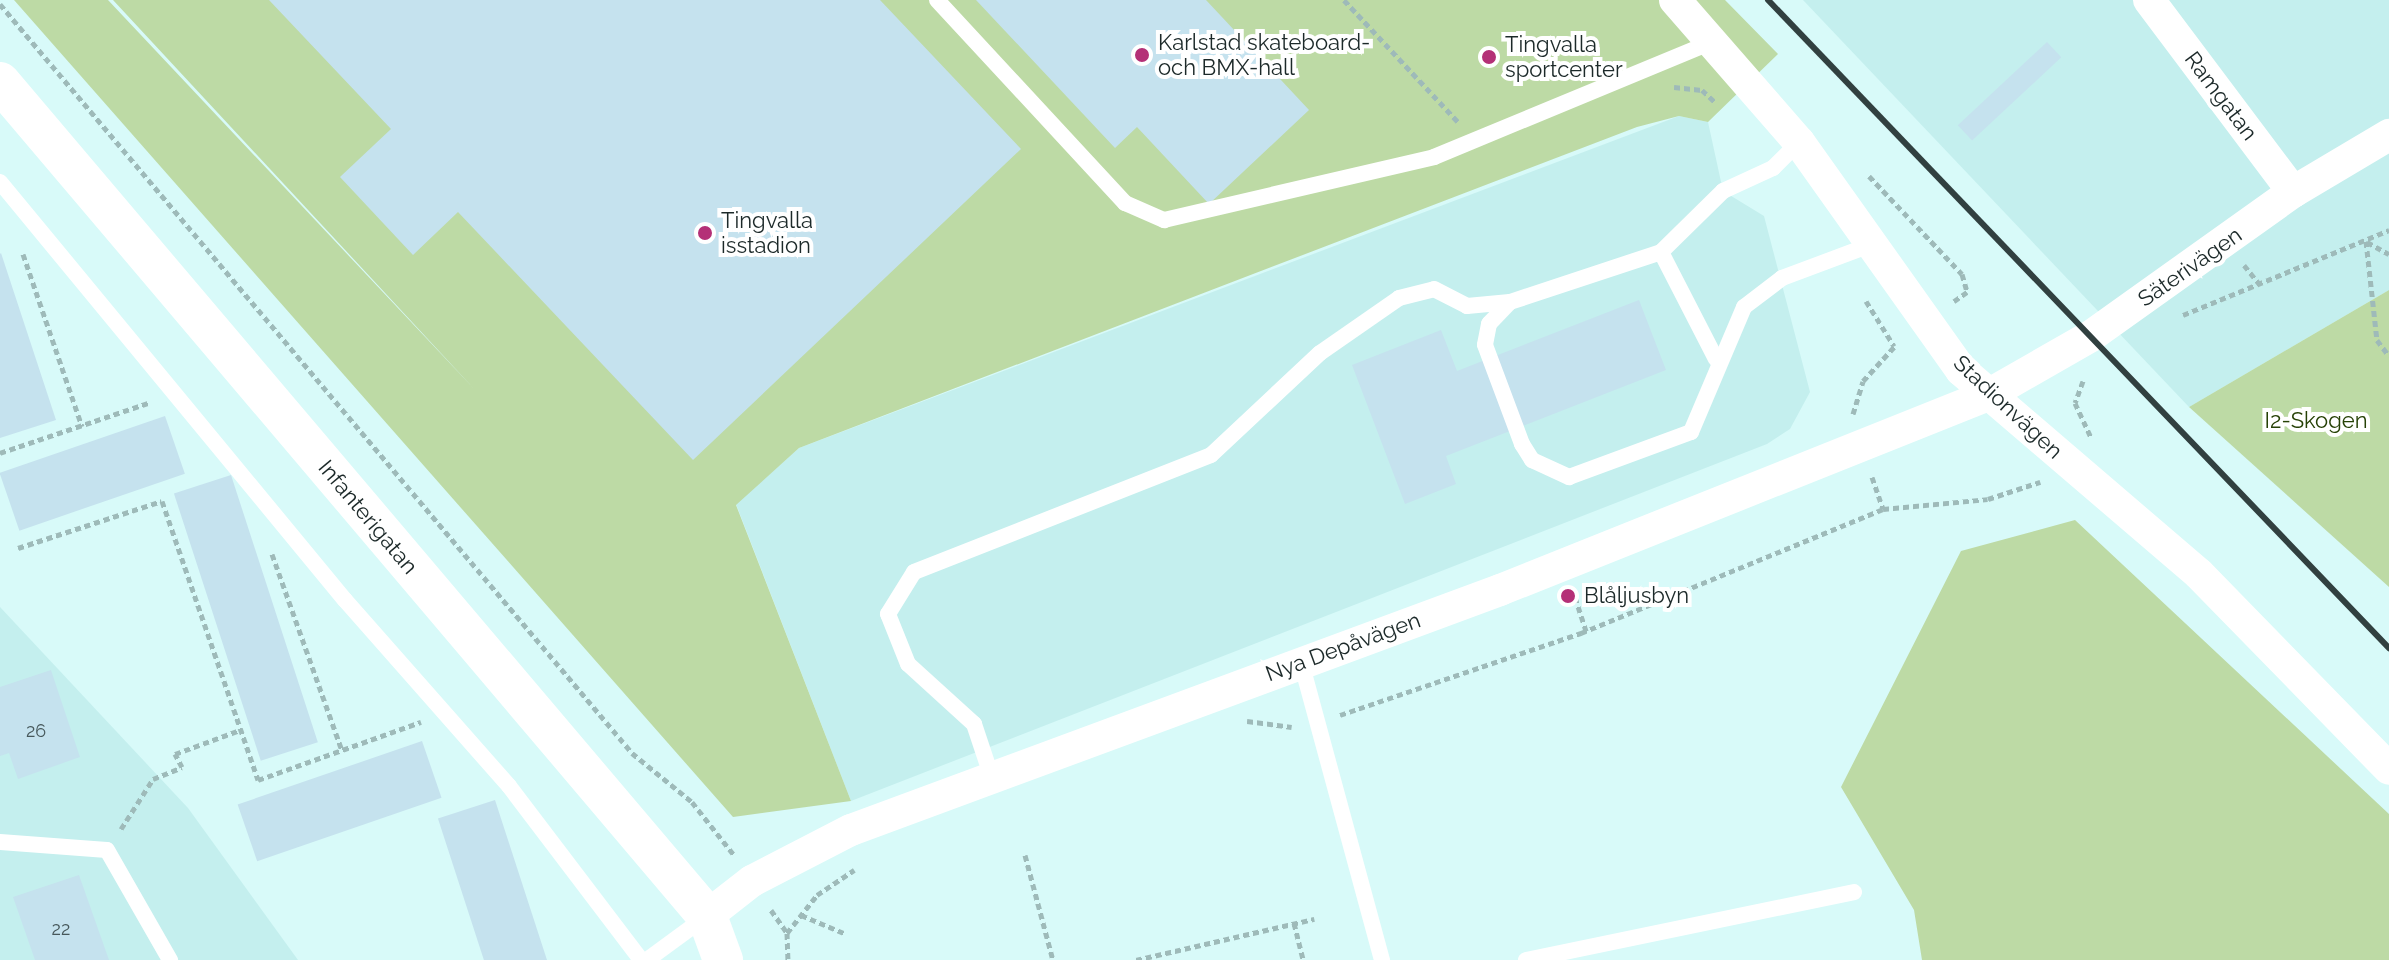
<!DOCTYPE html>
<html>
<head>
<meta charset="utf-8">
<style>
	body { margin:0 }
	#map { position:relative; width:2389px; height:960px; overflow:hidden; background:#d8faf9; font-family:Raleway,sans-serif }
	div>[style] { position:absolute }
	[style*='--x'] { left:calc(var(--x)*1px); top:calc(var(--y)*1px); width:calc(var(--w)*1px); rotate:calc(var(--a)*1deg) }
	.built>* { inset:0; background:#c4efee }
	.green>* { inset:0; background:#bddaa5 }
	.building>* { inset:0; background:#c5e2ee; transform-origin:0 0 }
	.path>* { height:5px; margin-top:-2.5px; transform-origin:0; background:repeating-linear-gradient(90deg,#9ebab9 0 6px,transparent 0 10px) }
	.service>* { height:16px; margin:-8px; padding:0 8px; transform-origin:8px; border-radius:8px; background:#fff }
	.minor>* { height:32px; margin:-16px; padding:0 16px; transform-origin:16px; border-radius:16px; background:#fff }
	.tertiary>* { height:40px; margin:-20px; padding:0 20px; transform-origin:20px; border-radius:20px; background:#fff }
	.rail>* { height:6px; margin:-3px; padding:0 3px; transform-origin:3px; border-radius:3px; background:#314040 }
	.dots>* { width:22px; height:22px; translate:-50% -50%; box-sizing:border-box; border:4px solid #fff; border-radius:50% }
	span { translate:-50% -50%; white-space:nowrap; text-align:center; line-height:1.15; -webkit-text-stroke:8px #fff; paint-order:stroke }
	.number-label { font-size:18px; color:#46575a }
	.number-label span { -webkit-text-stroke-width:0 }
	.poi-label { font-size:22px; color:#1c2929 }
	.left { translate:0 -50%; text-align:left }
	.street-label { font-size:22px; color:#1c2929 }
	.park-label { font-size:22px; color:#264106 }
</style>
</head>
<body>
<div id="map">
	<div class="built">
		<div style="clip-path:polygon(1803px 0,2389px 0,2389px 290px,2189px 407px)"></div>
		<div style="clip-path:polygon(1679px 116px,1708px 122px,1723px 191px,1764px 216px,1810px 392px,1790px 429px,1767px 444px,851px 801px,736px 504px,799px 448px)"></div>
		<div style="clip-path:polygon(0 607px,188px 808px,298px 960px,0 960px)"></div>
	</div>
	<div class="green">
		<div style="clip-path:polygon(14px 0,108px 0,477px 392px,113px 0,1725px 0,1778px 54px,1708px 122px,1679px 116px,1637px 127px,799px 448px,736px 505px,851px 801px,733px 817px)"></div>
		<div style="clip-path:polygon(2389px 290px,2389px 587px,2189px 407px)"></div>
		<div style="clip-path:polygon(2075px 520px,2389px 814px,2389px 960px,1922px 960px,1914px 910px,1841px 787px,1961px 551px)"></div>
	</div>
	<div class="building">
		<div style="clip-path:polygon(269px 0,880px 0,1021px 149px,693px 460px,458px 212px,413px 255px,340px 177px,391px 129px)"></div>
		<div style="clip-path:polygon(976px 0,1206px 0,1309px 110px,1209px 204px,1137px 127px,1115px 148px)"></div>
		<div style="left:2047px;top:42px;width:21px;height:122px;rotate:47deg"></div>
		<div style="clip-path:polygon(1px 253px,56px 420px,0 438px,0 254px)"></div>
		<div style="clip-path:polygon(1639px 300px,1666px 370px,1446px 456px,1456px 484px,1405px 504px,1352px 365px,1441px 330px,1457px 371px)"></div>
		<div style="left:165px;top:416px;width:61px;height:175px;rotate:71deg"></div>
		<div style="left:231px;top:475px;width:281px;height:60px;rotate:72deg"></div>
		<div style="clip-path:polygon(51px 670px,80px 757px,18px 779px,9px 753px,0 756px,0 687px)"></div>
		<div style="left:422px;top:741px;width:60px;height:195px;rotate:71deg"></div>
		<div style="left:495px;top:800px;width:169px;height:60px;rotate:72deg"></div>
		<div style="clip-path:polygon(79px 875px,109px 960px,35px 960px,13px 897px)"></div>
	</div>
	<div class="path">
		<div style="--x:1344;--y:0;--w:167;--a:46.9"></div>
		<div style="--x:0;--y:4;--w:980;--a:49.84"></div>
		<div style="--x:632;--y:753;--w:77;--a:39.2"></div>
		<div style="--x:692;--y:802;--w:68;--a:51.6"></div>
		<div style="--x:1674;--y:87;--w:28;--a:6"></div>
		<div style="--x:1702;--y:90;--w:18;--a:43"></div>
		<div style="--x:1869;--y:176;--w:135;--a:46.5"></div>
		<div style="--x:1962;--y:274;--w:19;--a:74"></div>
		<div style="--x:1967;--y:292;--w:16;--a:145"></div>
		<div style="--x:2366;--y:241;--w:100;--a:83.7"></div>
		<div style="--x:2377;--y:340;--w:20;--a:53"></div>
		<div style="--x:2367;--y:242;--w:25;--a:29"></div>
		<div style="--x:23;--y:254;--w:182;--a:71.1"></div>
		<div style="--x:2244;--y:265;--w:27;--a:51"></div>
		<div style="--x:1866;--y:301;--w:53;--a:58.1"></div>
		<div style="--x:2183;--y:315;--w:223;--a:-22.4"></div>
		<div style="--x:2083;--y:381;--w:23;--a:110"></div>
		<div style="--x:2075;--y:403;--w:38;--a:65"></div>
		<div style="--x:1853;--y:414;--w:34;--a:-73"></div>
		<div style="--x:1863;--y:381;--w:47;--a:-47.6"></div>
		<div style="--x:0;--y:453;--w:159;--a:-18.7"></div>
		<div style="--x:1872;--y:477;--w:34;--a:71"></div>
		<div style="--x:18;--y:548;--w:151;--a:-18.1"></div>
		<div style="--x:162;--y:501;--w:295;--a:71"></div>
		<div style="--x:258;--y:780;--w:173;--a:-19.6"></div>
		<div style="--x:272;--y:554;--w:209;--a:70.4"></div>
		<div style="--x:1575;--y:597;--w:36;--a:72"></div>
		<div style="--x:1340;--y:715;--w:255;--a:-18.8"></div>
		<div style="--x:1581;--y:633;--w:326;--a:-22.3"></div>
		<div style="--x:1883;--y:509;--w:105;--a:-5.4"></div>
		<div style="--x:1988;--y:499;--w:55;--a:-18.1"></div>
		<div style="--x:1247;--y:721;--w:45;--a:7.6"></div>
		<div style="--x:121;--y:829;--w:59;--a:-57.4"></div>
		<div style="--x:153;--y:779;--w:31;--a:-22"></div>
		<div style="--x:182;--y:767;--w:15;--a:-118"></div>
		<div style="--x:175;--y:754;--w:69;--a:-20.3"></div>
		<div style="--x:1025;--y:855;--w:109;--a:75.1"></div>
		<div style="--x:771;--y:910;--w:28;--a:55"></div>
		<div style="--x:787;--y:933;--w:27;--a:88"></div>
		<div style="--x:801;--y:915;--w:49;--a:22.9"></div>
		<div style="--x:1294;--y:923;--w:38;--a:76"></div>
		<div style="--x:787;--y:933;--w:48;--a:-51.7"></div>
		<div style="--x:817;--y:895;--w:45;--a:-34"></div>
		<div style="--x:1136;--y:960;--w:183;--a:-13"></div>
	</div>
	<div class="service">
		<div style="--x:937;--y:0;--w:277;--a:47.2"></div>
		<div style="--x:1125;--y:203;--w:43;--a:23.6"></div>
		<div style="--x:1164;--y:220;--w:277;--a:-13.1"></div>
		<div style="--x:1434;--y:157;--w:303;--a:-22.5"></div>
		<div style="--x:0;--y:182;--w:542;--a:50.47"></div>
		<div style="--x:345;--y:600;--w:248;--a:48.6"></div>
		<div style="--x:509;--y:786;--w:218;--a:52.8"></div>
		<div style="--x:1661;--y:252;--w:120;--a:62.8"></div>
		<div style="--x:1510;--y:302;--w:30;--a:134"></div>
		<div style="--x:1489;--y:324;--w:21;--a:101"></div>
		<div style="--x:1485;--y:345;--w:106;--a:69.5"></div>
		<div style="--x:1522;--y:444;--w:19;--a:58"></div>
		<div style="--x:1532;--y:460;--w:41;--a:24.7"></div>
		<div style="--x:1569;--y:477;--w:130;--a:-20.2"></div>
		<div style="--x:1691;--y:432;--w:136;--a:-67"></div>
		<div style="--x:1744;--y:307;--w:48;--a:-37.3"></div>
		<div style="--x:1782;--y:278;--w:97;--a:-20.5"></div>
		<div style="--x:1301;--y:662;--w:309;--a:74.8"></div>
		<div style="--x:992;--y:778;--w:57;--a:-108.4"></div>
		<div style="--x:974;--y:724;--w:89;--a:-137.7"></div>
		<div style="--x:908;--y:664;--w:54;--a:-111.8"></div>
		<div style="--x:888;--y:614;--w:49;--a:-58.2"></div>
		<div style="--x:914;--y:572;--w:319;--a:-21.5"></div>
		<div style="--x:1211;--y:455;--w:149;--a:-43.1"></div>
		<div style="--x:1320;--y:353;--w:96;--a:-34.8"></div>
		<div style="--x:1399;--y:298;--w:36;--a:-14"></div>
		<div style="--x:1434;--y:289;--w:37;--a:27"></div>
		<div style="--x:1467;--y:306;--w:43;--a:-5.3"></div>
		<div style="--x:1510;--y:302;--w:159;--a:-18.3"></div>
		<div style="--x:1661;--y:252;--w:87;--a:-44.5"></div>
		<div style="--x:1723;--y:191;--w:55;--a:-24.7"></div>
		<div style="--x:1773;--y:168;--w:37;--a:-45"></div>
		<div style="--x:0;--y:842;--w:107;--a:4.3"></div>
		<div style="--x:107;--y:850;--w:127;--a:60.2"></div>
		<div style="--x:647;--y:960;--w:74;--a:-36.3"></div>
		<div style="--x:1526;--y:960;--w:335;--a:-11.7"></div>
	</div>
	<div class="minor">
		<div style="--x:1675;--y:0;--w:189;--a:48.9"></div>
		<div style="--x:1799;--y:142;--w:280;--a:54.6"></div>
		<div style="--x:1961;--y:370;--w:313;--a:40.6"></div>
		<div style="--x:2199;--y:574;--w:272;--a:45.7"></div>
		<div style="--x:2149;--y:0;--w:240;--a:53.1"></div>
		<div style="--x:707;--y:916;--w:57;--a:-37.9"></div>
		<div style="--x:752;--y:881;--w:111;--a:-27.3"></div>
		<div style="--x:851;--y:830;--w:692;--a:-20.29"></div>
		<div style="--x:1500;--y:590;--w:526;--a:-21.78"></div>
		<div style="--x:1988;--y:395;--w:119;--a:-29.8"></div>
		<div style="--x:2091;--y:336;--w:248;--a:-35.5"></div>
		<div style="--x:2293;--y:192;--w:112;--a:-30.7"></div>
	</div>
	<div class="tertiary">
		<div style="--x:0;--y:82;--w:1093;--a:49.71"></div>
		<div style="--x:707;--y:916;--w:47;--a:70"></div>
	</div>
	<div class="rail">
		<div style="--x:1768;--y:0;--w:898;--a:46.22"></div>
	</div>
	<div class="dots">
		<div style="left:1142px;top:55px;background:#b43077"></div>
		<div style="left:1489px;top:57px;background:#b43077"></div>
		<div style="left:705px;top:233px;background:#b43077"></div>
		<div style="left:1568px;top:596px;background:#b43077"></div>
	</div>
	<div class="number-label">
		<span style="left:36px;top:731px">26</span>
		<span style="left:61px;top:929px">22</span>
	</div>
	<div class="poi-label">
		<span class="left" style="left:1158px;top:55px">Karlstad skateboard-<br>och BMX-hall</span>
		<span class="left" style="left:1505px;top:57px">Tingvalla<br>sportcenter</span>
		<span class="left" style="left:721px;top:233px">Tingvalla<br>isstadion</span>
		<span class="left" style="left:1584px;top:596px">Blåljusbyn</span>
	</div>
	<div class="street-label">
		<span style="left:2221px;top:96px;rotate:53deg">Ramgatan</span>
		<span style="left:2190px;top:267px;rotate:-35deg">Säterivägen</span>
		<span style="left:2008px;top:407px;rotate:43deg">Stadionvägen</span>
		<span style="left:368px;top:517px;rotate:50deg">Infanterigatan</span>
		<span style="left:1343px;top:647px;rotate:-20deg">Nya Depåvägen</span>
	</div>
	<div class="park-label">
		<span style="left:2316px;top:421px">I2-Skogen</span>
	</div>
</div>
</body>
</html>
